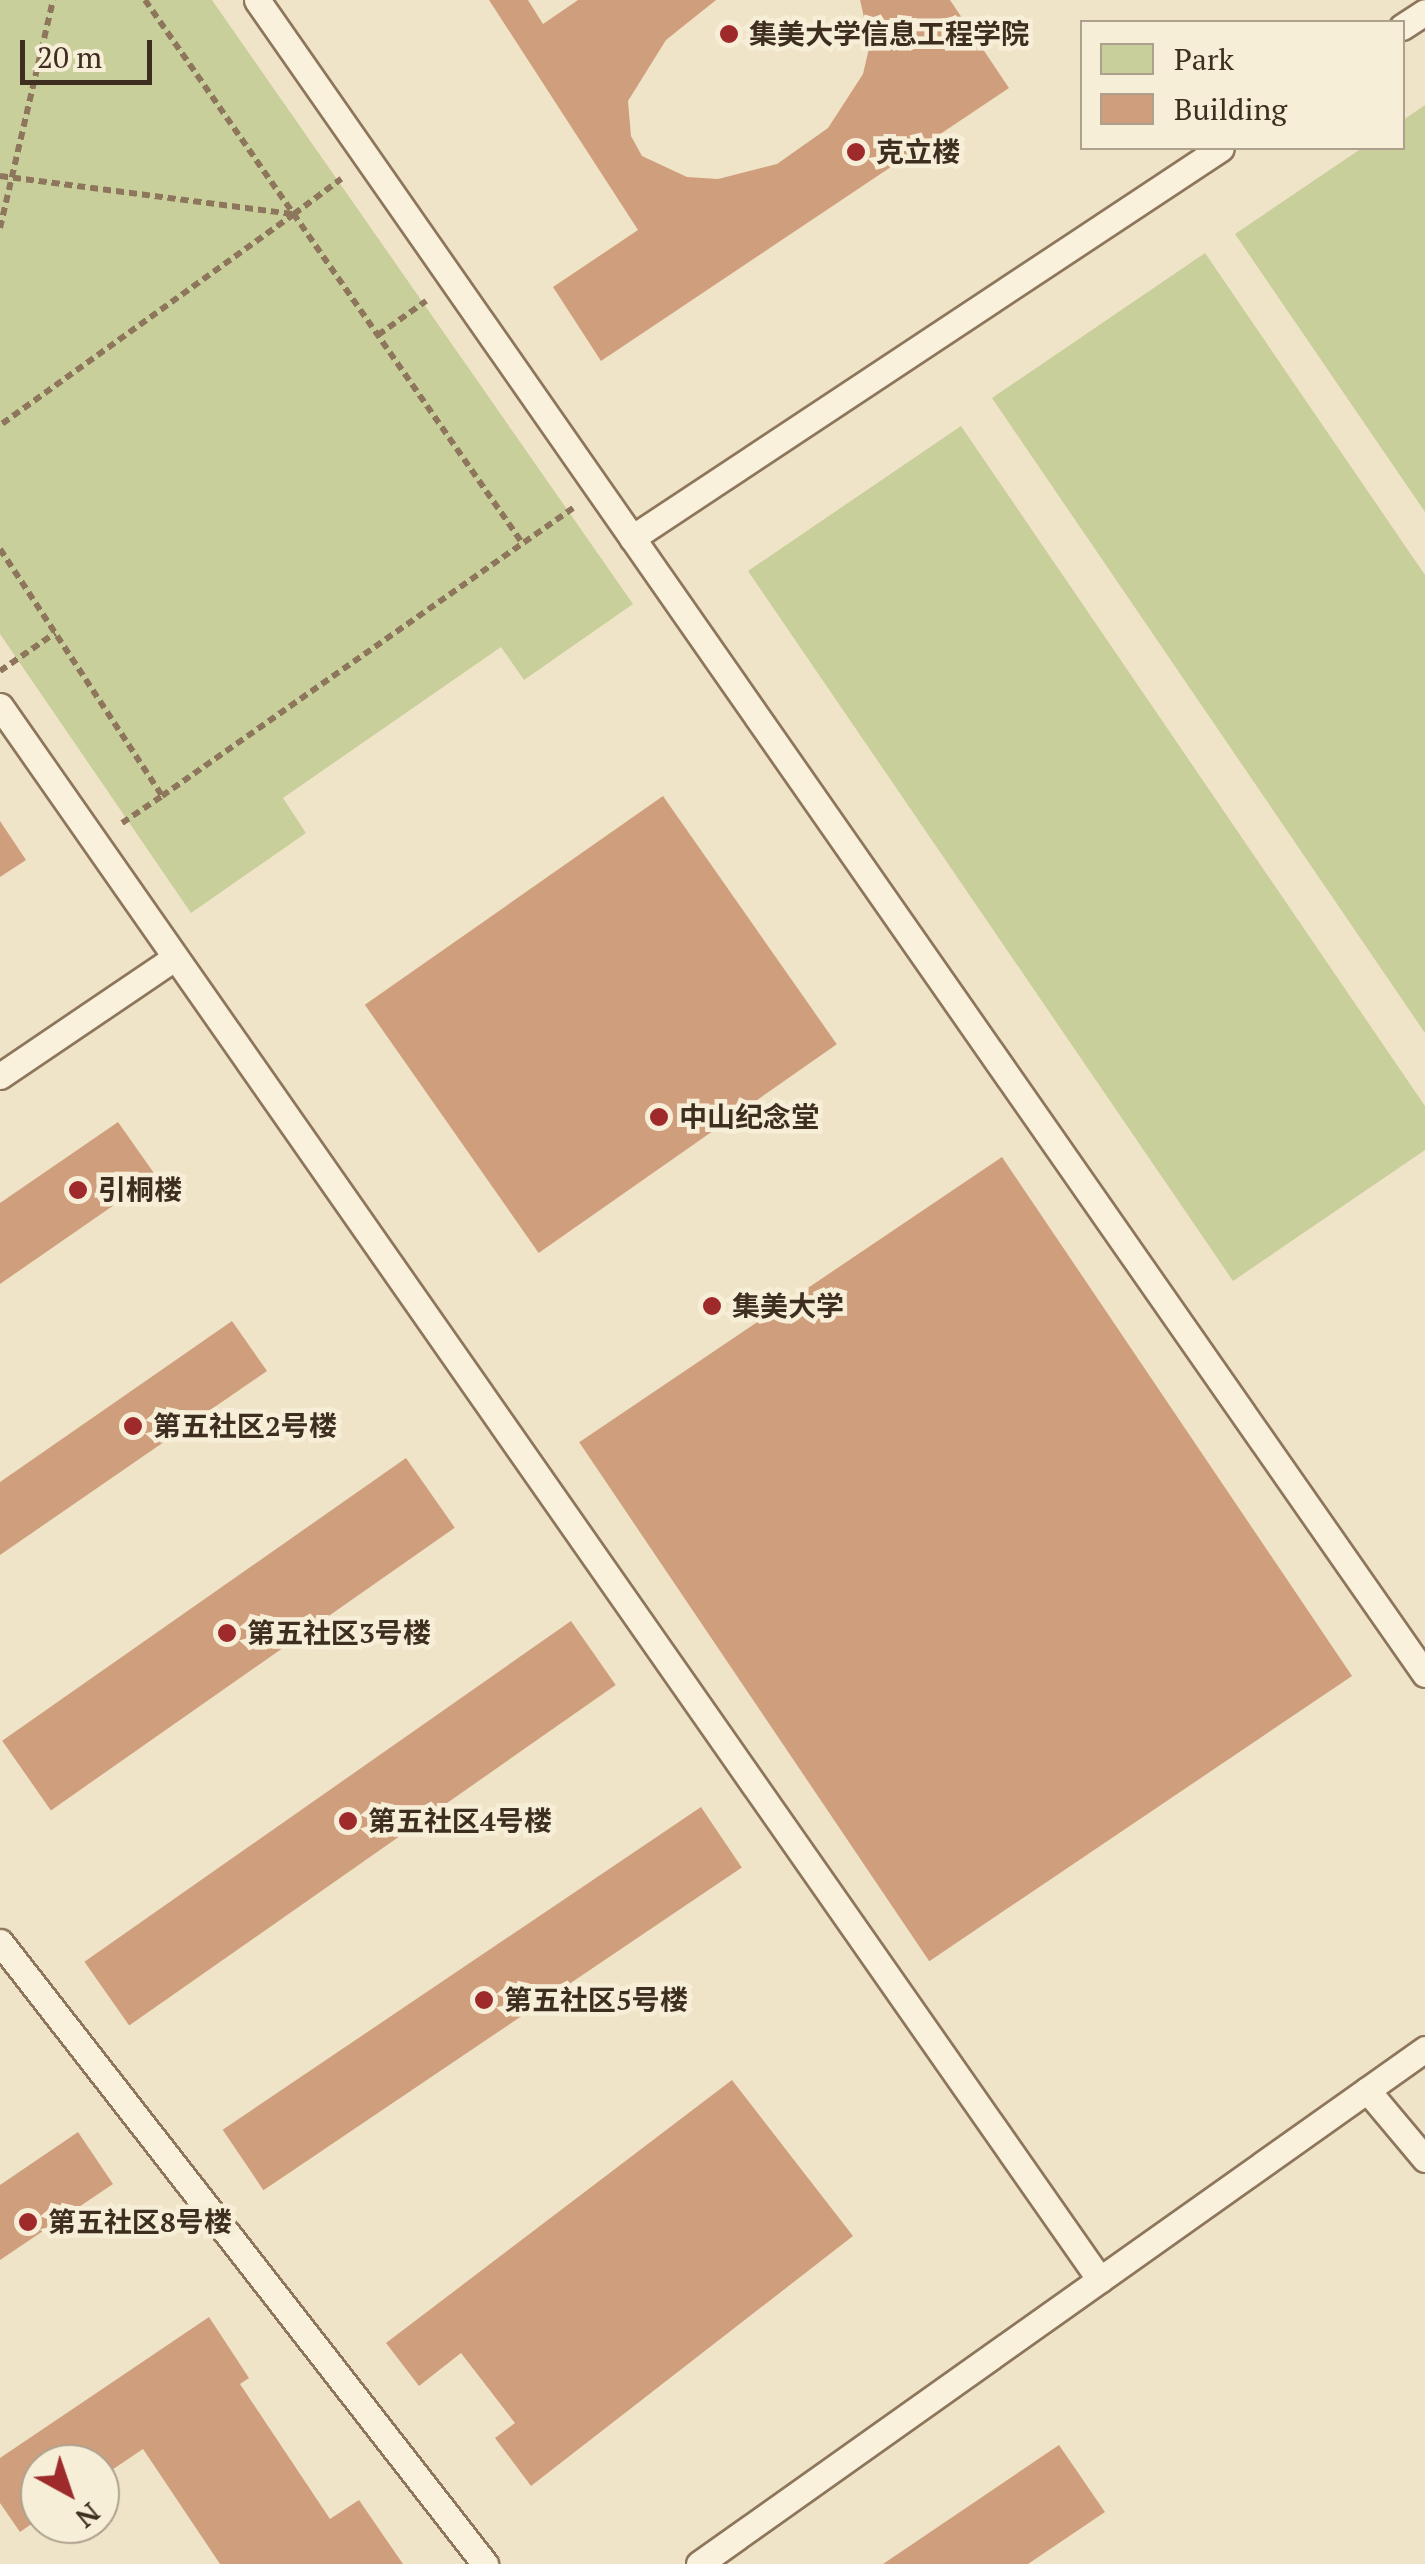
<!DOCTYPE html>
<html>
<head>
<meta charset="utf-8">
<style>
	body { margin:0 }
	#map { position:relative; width:1425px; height:2564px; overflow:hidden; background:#f0e4c8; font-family:"PT Serif","Noto Sans SC",serif }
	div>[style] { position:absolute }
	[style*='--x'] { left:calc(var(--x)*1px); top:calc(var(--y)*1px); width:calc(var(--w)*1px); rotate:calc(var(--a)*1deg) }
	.green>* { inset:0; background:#c9cf9b }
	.building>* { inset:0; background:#cf9f7d; transform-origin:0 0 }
	.path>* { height:6px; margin-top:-3px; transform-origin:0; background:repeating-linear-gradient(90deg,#8d765c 0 8px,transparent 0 13px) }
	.roads { filter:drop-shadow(2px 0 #8d765c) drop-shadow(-2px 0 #8d765c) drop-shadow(0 2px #8d765c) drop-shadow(0 -2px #8d765c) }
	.lane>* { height:25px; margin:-12.5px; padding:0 12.5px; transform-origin:12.5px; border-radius:12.5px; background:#faf1dc }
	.dots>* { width:28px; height:28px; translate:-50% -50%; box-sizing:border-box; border:5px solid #f7eed8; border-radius:50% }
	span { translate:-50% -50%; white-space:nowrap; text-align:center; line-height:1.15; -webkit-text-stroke:9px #f7eed8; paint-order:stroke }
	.poi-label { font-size:28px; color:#3d2e20; font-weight:700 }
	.left { translate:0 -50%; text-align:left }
	.legend { position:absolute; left:1080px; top:20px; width:325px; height:130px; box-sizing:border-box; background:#f7eed8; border:2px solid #ada18e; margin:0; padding:12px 18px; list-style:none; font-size:30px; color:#3d2e20 }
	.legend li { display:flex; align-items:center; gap:20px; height:50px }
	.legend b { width:50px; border:2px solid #ada18e }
	.north { position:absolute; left:20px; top:2444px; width:100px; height:100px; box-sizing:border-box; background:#f7eed8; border:2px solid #ada18e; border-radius:50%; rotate:140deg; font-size:28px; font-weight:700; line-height:40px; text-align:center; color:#3d2e20 }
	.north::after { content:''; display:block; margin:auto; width:35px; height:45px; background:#9e2a2b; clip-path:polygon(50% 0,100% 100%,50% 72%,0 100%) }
	.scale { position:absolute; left:20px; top:40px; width:132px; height:45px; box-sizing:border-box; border:5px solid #3d2e20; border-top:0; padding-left:12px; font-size:30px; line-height:35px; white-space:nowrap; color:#3d2e20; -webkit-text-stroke:8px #f7eed8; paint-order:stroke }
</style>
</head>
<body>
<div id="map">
	<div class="green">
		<div style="clip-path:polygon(0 0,212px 0,633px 604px,524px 680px,501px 647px,283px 798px,306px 833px,191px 913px,0 634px)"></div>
		<div style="clip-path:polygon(1425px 105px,1425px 512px,1235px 234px,1362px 148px,1402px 148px,1403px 120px)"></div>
		<div style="clip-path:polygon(1205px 253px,1425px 575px,1425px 1033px,992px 398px)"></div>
		<div style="clip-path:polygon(961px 426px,1425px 1106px,1425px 1150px,1233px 1281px,748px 571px)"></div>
	</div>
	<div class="building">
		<div style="clip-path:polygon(489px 0,528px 0,543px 24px,578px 0,716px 0,666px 40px,628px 101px,631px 136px,642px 156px,687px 177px,718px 179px,777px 164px,828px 128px,863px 74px,870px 44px,860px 0,950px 0,1009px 88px,601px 361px,553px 287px,638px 230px)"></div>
		<div style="left:663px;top:796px;width:303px;height:364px;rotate:55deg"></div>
		<div style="clip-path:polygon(0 821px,26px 860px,0 877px)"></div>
		<div style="clip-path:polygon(118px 1122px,156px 1176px,0 1284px,0 1203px)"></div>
		<div style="left:1002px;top:1157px;width:626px;height:510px;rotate:56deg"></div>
		<div style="clip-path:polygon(232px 1321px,267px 1371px,0 1555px,0 1482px)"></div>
		<div style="left:406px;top:1458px;width:85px;height:493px;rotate:55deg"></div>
		<div style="left:571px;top:1621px;width:78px;height:594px;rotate:55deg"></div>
		<div style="left:701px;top:1807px;width:73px;height:577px;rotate:56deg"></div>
		<div style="clip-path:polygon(732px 2080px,853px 2236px,531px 2486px,495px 2438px,515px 2423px,461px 2353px,419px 2386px,386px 2343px)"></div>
		<div style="clip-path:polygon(78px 2132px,113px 2184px,0 2260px,0 2185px)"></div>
		<div style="clip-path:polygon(209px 2317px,249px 2378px,240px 2384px,330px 2519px,359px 2500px,403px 2564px,220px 2564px,143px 2449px,100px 2478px,100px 2464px,40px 2464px,40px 2518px,20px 2532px,0 2503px,0 2458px)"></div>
		<div style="clip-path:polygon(1059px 2445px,1105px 2512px,1028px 2564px,883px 2564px)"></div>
	</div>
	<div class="path">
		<div style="--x:145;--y:0;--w:662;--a:55.21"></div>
		<div style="--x:0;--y:176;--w:296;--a:7.4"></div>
		<div style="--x:294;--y:214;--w:362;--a:144.3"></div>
		<div style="--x:294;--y:214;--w:59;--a:-36.7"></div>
		<div style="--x:0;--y:228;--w:234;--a:-76.9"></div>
		<div style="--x:378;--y:335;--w:59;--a:-35.3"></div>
		<div style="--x:0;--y:549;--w:295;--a:56.7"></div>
		<div style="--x:162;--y:796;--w:502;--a:-35.02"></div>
		<div style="--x:0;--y:671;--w:67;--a:-34.6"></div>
		<div style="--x:122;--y:823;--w:48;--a:-34"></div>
	</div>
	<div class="roads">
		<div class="lane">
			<div style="--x:257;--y:0;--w:2041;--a:55.1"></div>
			<div style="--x:1402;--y:27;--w:27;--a:-33"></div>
			<div style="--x:632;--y:538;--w:706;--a:-33.51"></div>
			<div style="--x:0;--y:706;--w:1920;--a:55.05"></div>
			<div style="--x:0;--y:1076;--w:210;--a:-34.1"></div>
			<div style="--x:0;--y:1942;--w:789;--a:52.05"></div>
			<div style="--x:1367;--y:2090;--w:90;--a:50"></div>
			<div style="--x:699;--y:2564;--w:890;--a:-35.35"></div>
		</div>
	</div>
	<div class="dots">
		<div style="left:729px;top:34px;background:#9e2a2b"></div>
		<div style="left:856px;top:152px;background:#9e2a2b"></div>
		<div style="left:659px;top:1117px;background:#9e2a2b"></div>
		<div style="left:78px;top:1190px;background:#9e2a2b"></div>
		<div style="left:712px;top:1306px;background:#9e2a2b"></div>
		<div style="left:133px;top:1426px;background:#9e2a2b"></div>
		<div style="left:227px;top:1633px;background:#9e2a2b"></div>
		<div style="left:348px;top:1821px;background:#9e2a2b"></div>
		<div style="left:484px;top:2000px;background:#9e2a2b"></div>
		<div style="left:28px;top:2222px;background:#9e2a2b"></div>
	</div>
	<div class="poi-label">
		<span class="left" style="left:749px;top:34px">集美大学信息工程学院</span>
		<span class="left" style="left:876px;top:152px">克立楼</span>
		<span class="left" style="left:679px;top:1117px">中山纪念堂</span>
		<span class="left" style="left:98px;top:1190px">引桐楼</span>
		<span class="left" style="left:732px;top:1306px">集美大学</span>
		<span class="left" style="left:153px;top:1426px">第五社区2号楼</span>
		<span class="left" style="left:247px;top:1633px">第五社区3号楼</span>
		<span class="left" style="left:368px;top:1821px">第五社区4号楼</span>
		<span class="left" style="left:504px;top:2000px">第五社区5号楼</span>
		<span class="left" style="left:48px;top:2222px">第五社区8号楼</span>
	</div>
	<ul class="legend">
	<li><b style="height:28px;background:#c9cf9b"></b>Park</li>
	<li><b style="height:28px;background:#cf9f7d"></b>Building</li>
	</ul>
	<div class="north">N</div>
	<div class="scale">20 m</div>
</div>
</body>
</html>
